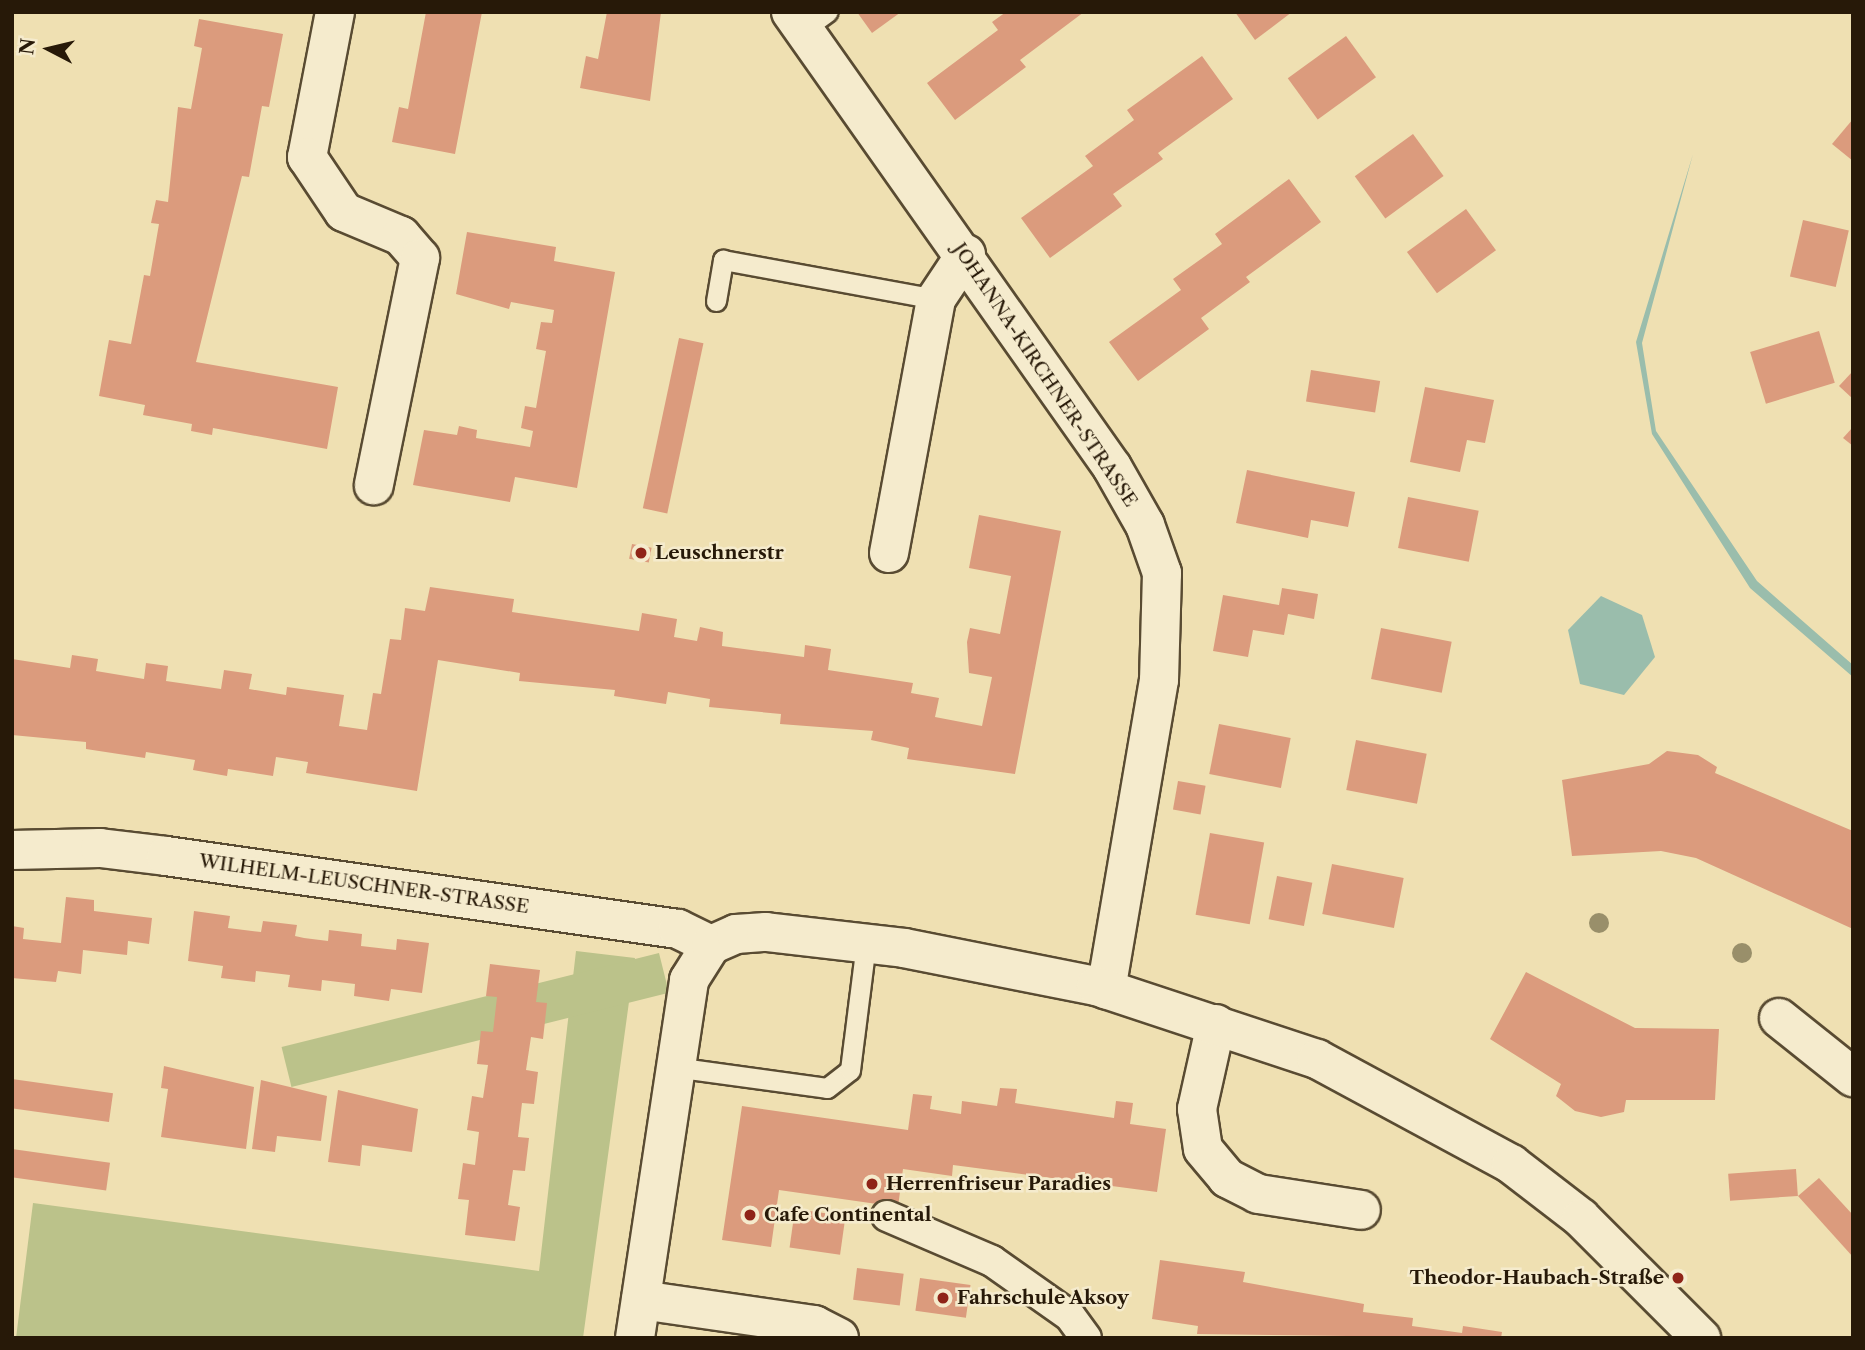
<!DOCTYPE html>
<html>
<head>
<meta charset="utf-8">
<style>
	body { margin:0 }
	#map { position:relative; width:1865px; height:1350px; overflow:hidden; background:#efe0b2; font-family:"Libre Caslon Text",serif }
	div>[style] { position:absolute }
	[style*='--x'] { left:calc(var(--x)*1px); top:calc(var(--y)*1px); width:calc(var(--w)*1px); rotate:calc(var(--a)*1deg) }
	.green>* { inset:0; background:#bbc28a; transform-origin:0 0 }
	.water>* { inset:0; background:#9abdac }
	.building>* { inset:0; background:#db9b7d; transform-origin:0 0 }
	.roads { filter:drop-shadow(2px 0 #594b32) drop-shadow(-2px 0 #594b32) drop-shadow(0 2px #594b32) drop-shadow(0 -2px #594b32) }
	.service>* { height:19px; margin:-9.5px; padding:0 9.5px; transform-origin:9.5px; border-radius:9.5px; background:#f5ebcd }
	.pedestrian>* { height:30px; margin:-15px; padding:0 15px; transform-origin:15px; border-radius:15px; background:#f5ebcd }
	.minor>* { height:38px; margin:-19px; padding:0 19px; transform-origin:19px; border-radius:19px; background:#f5ebcd }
	.tertiary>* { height:38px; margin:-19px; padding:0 19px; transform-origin:19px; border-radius:19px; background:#f5ebcd }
	.trees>* { width:20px; height:20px; margin:-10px; border-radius:50%; background:#998f6a }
	.dots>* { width:19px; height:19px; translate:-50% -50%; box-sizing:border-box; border:4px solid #f5ebcd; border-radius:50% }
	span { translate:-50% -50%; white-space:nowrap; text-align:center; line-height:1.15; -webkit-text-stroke:5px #f5ebcd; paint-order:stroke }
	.street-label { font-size:19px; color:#271908 }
	.poi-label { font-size:19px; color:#271908; font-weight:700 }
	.left { translate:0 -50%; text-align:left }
	.right { translate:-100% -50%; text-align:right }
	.frame { position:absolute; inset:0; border:14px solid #271908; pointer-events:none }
	.north { position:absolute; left:14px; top:14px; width:70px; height:70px; -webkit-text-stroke:5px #f5ebcd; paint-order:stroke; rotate:277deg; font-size:19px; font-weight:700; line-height:28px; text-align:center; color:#271908 }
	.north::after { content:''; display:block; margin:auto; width:24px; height:32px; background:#271908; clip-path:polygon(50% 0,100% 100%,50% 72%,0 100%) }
</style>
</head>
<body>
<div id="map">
	<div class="green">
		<div style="clip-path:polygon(576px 951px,635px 958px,583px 1338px,16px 1338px,33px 1203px,539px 1271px)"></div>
		<div style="left:659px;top:953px;width:41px;height:389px;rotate:76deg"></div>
	</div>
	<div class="water">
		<div style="clip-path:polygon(1693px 154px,1642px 343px,1656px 431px,1757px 581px,1853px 665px,1853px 677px,1750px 588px,1652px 434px,1636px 342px)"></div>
		<div style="clip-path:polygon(1601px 596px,1642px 615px,1655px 657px,1624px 695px,1580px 684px,1568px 630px)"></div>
	</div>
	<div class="building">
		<div style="clip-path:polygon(426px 12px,482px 12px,455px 154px,392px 142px,399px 107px,408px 109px)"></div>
		<div style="clip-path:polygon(607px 12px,661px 12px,650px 101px,580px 88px,586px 56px,598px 59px)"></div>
		<div style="clip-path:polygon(857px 12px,901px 12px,872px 33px)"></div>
		<div style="clip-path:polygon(1006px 12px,1084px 12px,1020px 60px,1026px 67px,955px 120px,927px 83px,998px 30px,992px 22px)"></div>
		<div style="clip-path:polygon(1235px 12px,1292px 12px,1255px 40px)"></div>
		<div style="clip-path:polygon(199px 19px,283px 34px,269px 107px,262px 106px,249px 177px,242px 176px,196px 362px,338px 387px,327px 449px,213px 428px,212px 435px,191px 431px,192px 424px,143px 415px,145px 405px,99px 396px,109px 340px,131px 344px,144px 275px,150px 276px,159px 224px,151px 223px,156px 200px,168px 202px,178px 107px,191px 109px,202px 48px,194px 46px)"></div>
		<div style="left:1346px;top:36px;width:51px;height:72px;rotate:54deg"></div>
		<div style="clip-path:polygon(1202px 56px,1233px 99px,1158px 153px,1163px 159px,1113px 194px,1122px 206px,1050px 258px,1021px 218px,1093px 166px,1085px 156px,1134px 120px,1127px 110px)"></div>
		<div style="clip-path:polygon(1853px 119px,1853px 161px,1832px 144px)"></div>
		<div style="left:1413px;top:134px;width:52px;height:72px;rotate:54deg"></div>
		<div style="clip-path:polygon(1289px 179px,1321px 222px,1246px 277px,1250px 282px,1201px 318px,1209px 329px,1138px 381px,1109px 342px,1181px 290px,1173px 279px,1222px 244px,1215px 234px)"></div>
		<div style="left:1466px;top:209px;width:51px;height:73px;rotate:54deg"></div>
		<div style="left:1803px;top:220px;width:47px;height:58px;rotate:13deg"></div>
		<div style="clip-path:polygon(467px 232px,556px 247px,554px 261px,615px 272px,577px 488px,515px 477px,510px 502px,413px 485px,424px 430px,457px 435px,459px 426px,477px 430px,476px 438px,530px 447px,533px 431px,521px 428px,525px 406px,536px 408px,546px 351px,536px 349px,541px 322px,552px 323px,554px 310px,511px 302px,509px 309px,456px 294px)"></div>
		<div style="left:1819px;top:331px;width:54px;height:72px;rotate:73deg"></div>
		<div style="left:679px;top:338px;width:25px;height:174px;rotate:12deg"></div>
		<div style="left:1311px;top:370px;width:70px;height:32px;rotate:9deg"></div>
		<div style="clip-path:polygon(1853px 371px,1853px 399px,1839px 386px)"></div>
		<div style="clip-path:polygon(1425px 387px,1494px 400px,1485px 443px,1467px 440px,1460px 472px,1410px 462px)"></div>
		<div style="clip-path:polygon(1853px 427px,1853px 446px,1843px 438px)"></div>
		<div style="clip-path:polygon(1247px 470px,1355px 492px,1348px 527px,1311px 520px,1308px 538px,1236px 523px)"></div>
		<div style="left:1408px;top:497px;width:72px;height:52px;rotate:11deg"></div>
		<div style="clip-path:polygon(979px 515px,1061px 531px,1015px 774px,907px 759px,909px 748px,871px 740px,873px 731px,780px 724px,781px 714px,709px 707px,710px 699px,668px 692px,666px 704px,614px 696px,615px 690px,519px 681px,520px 673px,438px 660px,417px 791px,306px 773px,308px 762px,276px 757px,273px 776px,228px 769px,227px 776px,193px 770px,195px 760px,146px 752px,145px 758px,86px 749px,86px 742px,12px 735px,12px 659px,70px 668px,72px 655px,98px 659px,96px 671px,144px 679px,146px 663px,168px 666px,166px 681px,221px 689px,224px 670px,252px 674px,249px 689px,286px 695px,287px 687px,344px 695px,339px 726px,367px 730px,373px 693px,381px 694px,390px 639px,401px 640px,405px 608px,425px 611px,430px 587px,514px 599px,512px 612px,639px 631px,642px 613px,677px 619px,674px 637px,697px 641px,700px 627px,723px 632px,722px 646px,804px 657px,805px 645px,831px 649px,828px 670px,913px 683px,911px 693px,939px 698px,935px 717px,982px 726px,992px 677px,969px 673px,967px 642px,970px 628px,1000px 634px,1011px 576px,969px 568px)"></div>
		<div style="left:632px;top:544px;width:20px;height:15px;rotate:11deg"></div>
		<div style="clip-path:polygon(1282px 588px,1318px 594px,1314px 619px,1288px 614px,1284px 635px,1253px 630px,1248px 657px,1213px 651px,1223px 595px,1279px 605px)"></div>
		<div style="left:1381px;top:628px;width:72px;height:52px;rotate:11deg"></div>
		<div style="left:1219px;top:724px;width:73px;height:51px;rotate:11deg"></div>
		<div style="left:1356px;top:740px;width:72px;height:51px;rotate:11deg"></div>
		<div style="clip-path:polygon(1667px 751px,1698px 755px,1717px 767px,1715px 773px,1853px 831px,1853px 929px,1696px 858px,1661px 851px,1572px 856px,1562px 780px,1649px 764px)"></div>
		<div style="left:1178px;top:781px;width:28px;height:29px;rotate:10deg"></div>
		<div style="left:1210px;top:833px;width:55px;height:83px;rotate:10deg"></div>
		<div style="left:1332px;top:864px;width:73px;height:51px;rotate:11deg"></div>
		<div style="left:1277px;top:876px;width:36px;height:44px;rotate:11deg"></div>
		<div style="clip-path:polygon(66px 897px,94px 900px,94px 911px,152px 918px,149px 944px,128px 941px,127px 955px,83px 950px,81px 974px,58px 971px,56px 982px,12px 978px,12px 926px,24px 928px,23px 939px,61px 943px)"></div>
		<div style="clip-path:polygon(194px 911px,230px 916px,228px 928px,261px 932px,263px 921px,297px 925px,295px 936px,304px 938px,328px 941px,329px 930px,362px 934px,361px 946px,396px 950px,397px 939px,429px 943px,422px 993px,391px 989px,389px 1001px,354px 996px,355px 984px,322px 980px,321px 991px,288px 987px,290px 975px,256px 971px,255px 982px,221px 978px,223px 966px,188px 961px)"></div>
		<div style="clip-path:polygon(490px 964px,540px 970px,536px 1002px,547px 1003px,543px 1039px,531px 1037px,526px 1070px,538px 1072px,534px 1104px,522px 1103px,518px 1137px,529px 1138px,525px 1171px,513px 1170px,508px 1205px,520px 1207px,515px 1241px,465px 1235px,469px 1200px,458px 1199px,463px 1163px,475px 1165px,479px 1132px,467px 1130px,472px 1096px,483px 1098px,488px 1065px,477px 1064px,481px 1031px,493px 1032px,497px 997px,486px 996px)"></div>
		<div style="clip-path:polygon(1526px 972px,1635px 1028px,1719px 1029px,1715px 1100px,1626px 1100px,1624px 1112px,1601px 1117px,1575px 1111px,1556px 1096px,1561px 1084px,1490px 1039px)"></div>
		<div style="clip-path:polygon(164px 1066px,254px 1087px,246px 1149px,161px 1137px,168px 1089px,161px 1088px)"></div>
		<div style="left:12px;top:1079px;width:102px;height:29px;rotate:8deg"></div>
		<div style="clip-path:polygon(261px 1080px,327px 1096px,321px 1141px,277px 1136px,275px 1152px,252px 1149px)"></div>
		<div style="clip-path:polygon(1000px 1088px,1017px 1089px,1015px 1103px,1114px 1118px,1116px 1101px,1133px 1103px,1130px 1124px,1166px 1129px,1157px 1192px,953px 1165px,952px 1176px,903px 1169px,898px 1207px,779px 1190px,771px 1247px,722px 1240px,742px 1106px,908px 1130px,913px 1094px,932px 1096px,930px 1109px,961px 1114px,962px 1101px,997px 1106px)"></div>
		<div style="clip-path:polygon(338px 1090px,418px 1109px,412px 1152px,362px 1145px,360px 1166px,328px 1162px)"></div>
		<div style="left:12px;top:1149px;width:99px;height:28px;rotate:8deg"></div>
		<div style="left:1796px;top:1169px;width:27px;height:68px;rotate:86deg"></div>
		<div style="clip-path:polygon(1819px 1178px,1853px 1215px,1853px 1257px,1798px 1196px)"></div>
		<div style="left:795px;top:1209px;width:51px;height:39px;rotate:8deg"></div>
		<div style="clip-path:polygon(1160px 1260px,1245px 1272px,1243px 1282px,1364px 1304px,1363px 1312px,1413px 1318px,1412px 1326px,1462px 1333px,1463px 1326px,1502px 1332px,1501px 1338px,1197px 1334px,1198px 1326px,1152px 1319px)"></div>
		<div style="left:857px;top:1268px;width:47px;height:32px;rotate:7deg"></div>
		<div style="left:920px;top:1278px;width:51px;height:33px;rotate:8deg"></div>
	</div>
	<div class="roads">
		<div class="service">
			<div style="--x:804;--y:29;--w:29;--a:-36"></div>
			<div style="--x:716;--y:301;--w:42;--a:-80.3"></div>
			<div style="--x:723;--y:260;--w:217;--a:10.4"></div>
			<div style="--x:674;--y:1067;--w:154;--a:7.8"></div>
			<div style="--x:827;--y:1088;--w:29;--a:-38"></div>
			<div style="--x:850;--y:1070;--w:128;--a:-82.8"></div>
		</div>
		<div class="pedestrian">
			<div style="--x:887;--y:1216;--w:114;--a:23.2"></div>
			<div style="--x:992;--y:1261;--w:95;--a:35.2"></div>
			<div style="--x:1070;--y:1316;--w:27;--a:54"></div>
		</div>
		<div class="minor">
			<div style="--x:335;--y:12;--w:148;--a:100.9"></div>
			<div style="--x:307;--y:157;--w:66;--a:56.1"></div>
			<div style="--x:344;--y:212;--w:62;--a:22.8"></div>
			<div style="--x:401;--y:236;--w:29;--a:49"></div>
			<div style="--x:420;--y:258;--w:232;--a:101.5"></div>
			<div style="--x:791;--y:12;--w:557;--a:54.8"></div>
			<div style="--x:1112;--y:467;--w:67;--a:60.4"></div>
			<div style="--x:1145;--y:525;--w:51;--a:70.5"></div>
			<div style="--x:1162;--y:573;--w:107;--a:91.6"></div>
			<div style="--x:1159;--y:680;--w:314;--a:99.7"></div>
			<div style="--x:889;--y:553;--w:258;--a:-79.5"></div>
			<div style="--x:936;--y:299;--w:54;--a:-56.3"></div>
			<div style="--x:12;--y:850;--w:88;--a:-1.3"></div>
			<div style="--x:100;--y:848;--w:66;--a:6.9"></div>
			<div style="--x:166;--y:856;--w:517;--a:8.11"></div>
			<div style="--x:678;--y:929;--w:37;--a:26"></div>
			<div style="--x:1779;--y:1018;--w:95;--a:38.6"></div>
			<div style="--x:1216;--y:1024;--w:87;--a:102.6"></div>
			<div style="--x:1197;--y:1109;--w:40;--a:81.5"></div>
			<div style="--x:1203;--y:1149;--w:38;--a:50"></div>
			<div style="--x:1227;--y:1178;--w:35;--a:27"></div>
			<div style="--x:1258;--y:1194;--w:104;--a:8.8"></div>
			<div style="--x:641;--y:1300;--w:175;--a:8.2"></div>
			<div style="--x:814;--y:1325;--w:28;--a:27"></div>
		</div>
		<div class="tertiary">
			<div style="--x:635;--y:1338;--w:362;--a:-81.4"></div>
			<div style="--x:689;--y:980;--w:41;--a:-57.8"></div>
			<div style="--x:711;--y:945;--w:27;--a:-24"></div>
			<div style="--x:736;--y:934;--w:30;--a:-4"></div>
			<div style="--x:766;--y:932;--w:139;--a:6.6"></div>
			<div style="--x:904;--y:948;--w:196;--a:11.2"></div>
			<div style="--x:1096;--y:986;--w:233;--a:18.3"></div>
			<div style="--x:1317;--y:1059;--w:221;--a:28.4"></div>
			<div style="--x:1511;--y:1164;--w:88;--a:37.6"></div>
			<div style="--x:1581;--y:1218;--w:170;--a:45"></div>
		</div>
	</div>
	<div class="trees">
		<div style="left:1599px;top:923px"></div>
		<div style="left:1742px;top:953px"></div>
	</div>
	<div class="dots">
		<div style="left:641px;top:553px;background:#8f2418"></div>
		<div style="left:872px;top:1184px;background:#8f2418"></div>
		<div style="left:750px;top:1215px;background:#8f2418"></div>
		<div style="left:1678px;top:1278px;background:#8f2418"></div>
		<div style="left:943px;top:1298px;background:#8f2418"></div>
	</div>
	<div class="street-label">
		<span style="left:1045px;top:375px;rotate:56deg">JOHANNA-KIRCHNER-STRASSE</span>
		<span style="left:364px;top:884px;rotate:8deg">WILHELM-LEUSCHNER-STRASSE</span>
	</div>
	<div class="poi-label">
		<span class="left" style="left:655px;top:553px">Leuschnerstr</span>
		<span class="left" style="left:886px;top:1184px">Herrenfriseur Paradies</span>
		<span class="left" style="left:764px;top:1215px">Cafe Continental</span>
		<span class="right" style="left:1664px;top:1278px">Theodor-Haubach-Straße</span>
		<span class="left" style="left:957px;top:1298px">Fahrschule Aksoy</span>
	</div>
	<div class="frame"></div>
	<div class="north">N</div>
</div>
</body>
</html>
